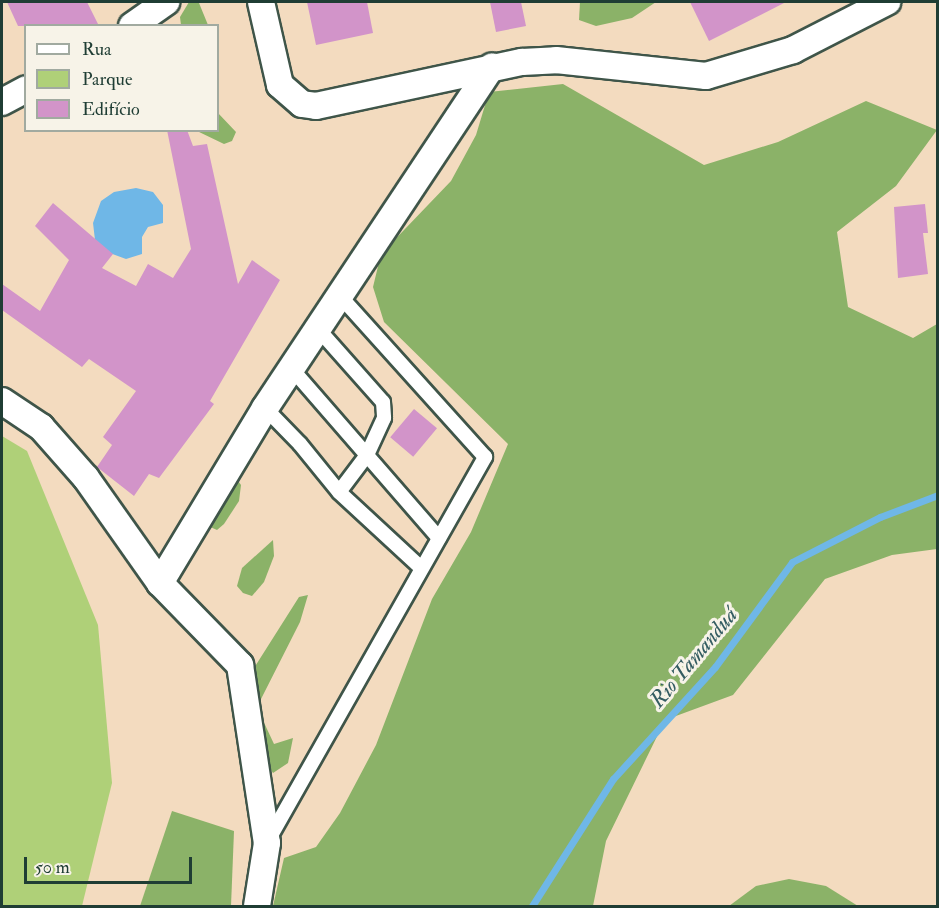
<!DOCTYPE html>
<html>
<head>
<meta charset="utf-8">
<style>
	body { margin:0 }
	#map { position:relative; width:939px; height:908px; overflow:hidden; background:#f3dbbf; font-family:"IM FELL Double Pica",serif }
	div>[style] { position:absolute }
	[style*='--x'] { left:calc(var(--x)*1px); top:calc(var(--y)*1px); width:calc(var(--w)*1px); rotate:calc(var(--a)*1deg) }
	.green>* { inset:0; background:#afd078 }
	.forest>* { inset:0; background:#8bb268 }
	.water>* { inset:0; background:#6fb7e7 }
	.stream>* { height:7px; margin:-3.5px; padding:0 3.5px; transform-origin:3.5px; border-radius:3.5px; background:#6fb7e7 }
	.building>* { inset:0; background:#d294c9; transform-origin:0 0 }
	.roads { filter:drop-shadow(2px 0 #3f5549) drop-shadow(-2px 0 #3f5549) drop-shadow(0 2px #3f5549) drop-shadow(0 -2px #3f5549) }
	.lane>* { height:14px; margin:-7px; padding:0 7px; transform-origin:7px; border-radius:7px; background:#fff }
	.street>* { height:26px; margin:-13px; padding:0 13px; transform-origin:13px; border-radius:13px; background:#fff }
	span { translate:-50% -50%; white-space:nowrap; text-align:center; line-height:1.15; -webkit-text-stroke:6px #f7f3e8; paint-order:stroke }
	.water-label { font-size:22px; color:#335c61; font-style:italic }
	.frame { position:absolute; inset:0; border:3px solid #1f3d34; pointer-events:none }
	.legend { position:absolute; left:24px; top:24px; width:195px; height:108px; box-sizing:border-box; background:#f7f3e8; border:2px solid #a1aaa0; margin:0; padding:8px 10px; list-style:none; font-size:18px; color:#1f3d34 }
	.legend li { display:flex; align-items:center; gap:12px; height:30px }
	.legend b { width:30px; border:2px solid #a1aaa0 }
	.scale { position:absolute; left:24px; top:857px; width:168px; height:27px; box-sizing:border-box; border:3px solid #1f3d34; border-top:0; padding-left:8px; font-size:18px; line-height:21px; white-space:nowrap; color:#1f3d34; -webkit-text-stroke:4px #f7f3e8; paint-order:stroke }
</style>
</head>
<body>
<div id="map">
	<div class="green">
		<div style="clip-path:polygon(2px 436px,27px 451px,98px 625px,112px 783px,82px 906px,2px 906px)"></div>
	</div>
	<div class="forest">
		<div style="clip-path:polygon(189px 2px,199px 3px,208px 25px,181px 25px,180px 17px)"></div>
		<div style="clip-path:polygon(580px 2px,656px 2px,632px 18px,596px 26px,579px 20px)"></div>
		<div style="clip-path:polygon(563px 84px,704px 165px,778px 142px,866px 101px,937px 130px,896px 186px,837px 232px,848px 307px,913px 338px,937px 324px,937px 549px,892px 555px,825px 579px,733px 695px,665px 720px,606px 841px,593px 906px,273px 906px,284px 858px,316px 847px,340px 813px,376px 745px,432px 599px,471px 532px,508px 444px,384px 322px,373px 287px,381px 254px,451px 181px,476px 135px,489px 92px)"></div>
		<div style="clip-path:polygon(218px 113px,236px 132px,232px 141px,224px 144px,197px 131px,218px 130px)"></div>
		<div style="clip-path:polygon(236px 478px,241px 485px,239px 501px,224px 524px,217px 530px,208px 526px)"></div>
		<div style="clip-path:polygon(273px 540px,274px 556px,264px 582px,252px 596px,243px 593px,237px 586px,242px 568px)"></div>
		<div style="clip-path:polygon(308px 595px,300px 622px,260px 701px,259px 712px,274px 744px,293px 738px,288px 763px,273px 773px,265px 761px,253px 675px,254px 668px,299px 597px)"></div>
		<div style="clip-path:polygon(172px 811px,234px 831px,231px 906px,140px 906px)"></div>
		<div style="clip-path:polygon(789px 879px,826px 886px,858px 906px,729px 906px,756px 886px)"></div>
	</div>
	<div class="water">
		<div style="clip-path:polygon(136px 188px,153px 192px,163px 205px,163px 223px,148px 227px,142px 237px,142px 254px,126px 259px,107px 252px,95px 240px,93px 223px,101px 201px,114px 192px)"></div>
	</div>
	<div class="stream">
		<div style="--x:532;--y:906;--w:151;--a:-57.5"></div>
		<div style="--x:613;--y:779;--w:151;--a:-47.7"></div>
		<div style="--x:715;--y:667;--w:130;--a:-53.7"></div>
		<div style="--x:792;--y:562;--w:99;--a:-27.1"></div>
		<div style="--x:880;--y:517;--w:62;--a:-20.8"></div>
	</div>
	<div class="building">
		<div style="clip-path:polygon(7px 2px,87px 2px,99px 26px,18px 26px)"></div>
		<div style="clip-path:polygon(307px 2px,367px 2px,373px 33px,316px 45px)"></div>
		<div style="clip-path:polygon(490px 2px,521px 2px,526px 26px,496px 32px)"></div>
		<div style="clip-path:polygon(690px 2px,786px 2px,709px 41px)"></div>
		<div style="clip-path:polygon(167px 130px,187px 130px,193px 146px,207px 144px,238px 284px,252px 260px,280px 280px,210px 401px,214px 404px,159px 478px,149px 474px,134px 496px,97px 467px,112px 445px,103px 437px,136px 391px,89px 359px,82px 367px,2px 310px,2px 284px,40px 311px,69px 260px,35px 226px,53px 203px,113px 254px,102px 268px,136px 286px,148px 264px,173px 278px,191px 249px)"></div>
		<div style="clip-path:polygon(925px 204px,928px 233px,923px 233px,928px 274px,898px 278px,894px 207px)"></div>
		<div style="left:414px;top:409px;width:30px;height:37px;rotate:40deg"></div>
	</div>
	<div class="roads">
		<div class="lane">
			<div style="--x:319;--y:330;--w:96;--a:48.4"></div>
			<div style="--x:383;--y:402;--w:16;--a:86"></div>
			<div style="--x:384;--y:418;--w:41;--a:114.7"></div>
			<div style="--x:367;--y:455;--w:46;--a:127.1"></div>
			<div style="--x:292;--y:369;--w:224;--a:49"></div>
			<div style="--x:265;--y:408;--w:50;--a:45.8"></div>
			<div style="--x:300;--y:444;--w:62;--a:50.9"></div>
			<div style="--x:339;--y:492;--w:110;--a:42.8"></div>
			<div style="--x:269;--y:839;--w:439;--a:-60.5"></div>
			<div style="--x:485;--y:457;--w:215;--a:-132"></div>
		</div>
		<div class="street">
			<div style="--x:261;--y:2;--w:85;--a:77.1"></div>
			<div style="--x:280;--y:85;--w:29;--a:41"></div>
			<div style="--x:302;--y:104;--w:14;--a:8"></div>
			<div style="--x:316;--y:106;--w:211;--a:-12.1"></div>
			<div style="--x:522;--y:62;--w:34;--a:-3"></div>
			<div style="--x:556;--y:60;--w:151;--a:6.1"></div>
			<div style="--x:706;--y:76;--w:91;--a:-16.6"></div>
			<div style="--x:793;--y:50;--w:106;--a:-27.1"></div>
			<div style="--x:132;--y:26;--w:42;--a:-35.2"></div>
			<div style="--x:2;--y:102;--w:27;--a:-28"></div>
			<div style="--x:2;--y:401;--w:47;--a:33.7"></div>
			<div style="--x:41;--y:427;--w:68;--a:48.6"></div>
			<div style="--x:86;--y:478;--w:128;--a:54.8"></div>
			<div style="--x:160;--y:583;--w:115;--a:45.7"></div>
			<div style="--x:240;--y:665;--w:180;--a:81.4"></div>
			<div style="--x:267;--y:843;--w:64;--a:99"></div>
			<div style="--x:160;--y:583;--w:204;--a:-59"></div>
			<div style="--x:265;--y:408;--w:410;--a:-56.4"></div>
		</div>
	</div>
	<div class="water-label">
		<span style="left:694px;top:658px;rotate:-50deg">Rio Tamanduá</span>
	</div>
	<div class="frame"></div>
	<ul class="legend">
	<li><b style="height:8px;background:#fff"></b>Rua</li>
	<li><b style="height:16px;background:#afd078"></b>Parque</li>
	<li><b style="height:16px;background:#d294c9"></b>Edifício</li>
	</ul>
	<div class="scale">50 m</div>
</div>
</body>
</html>
